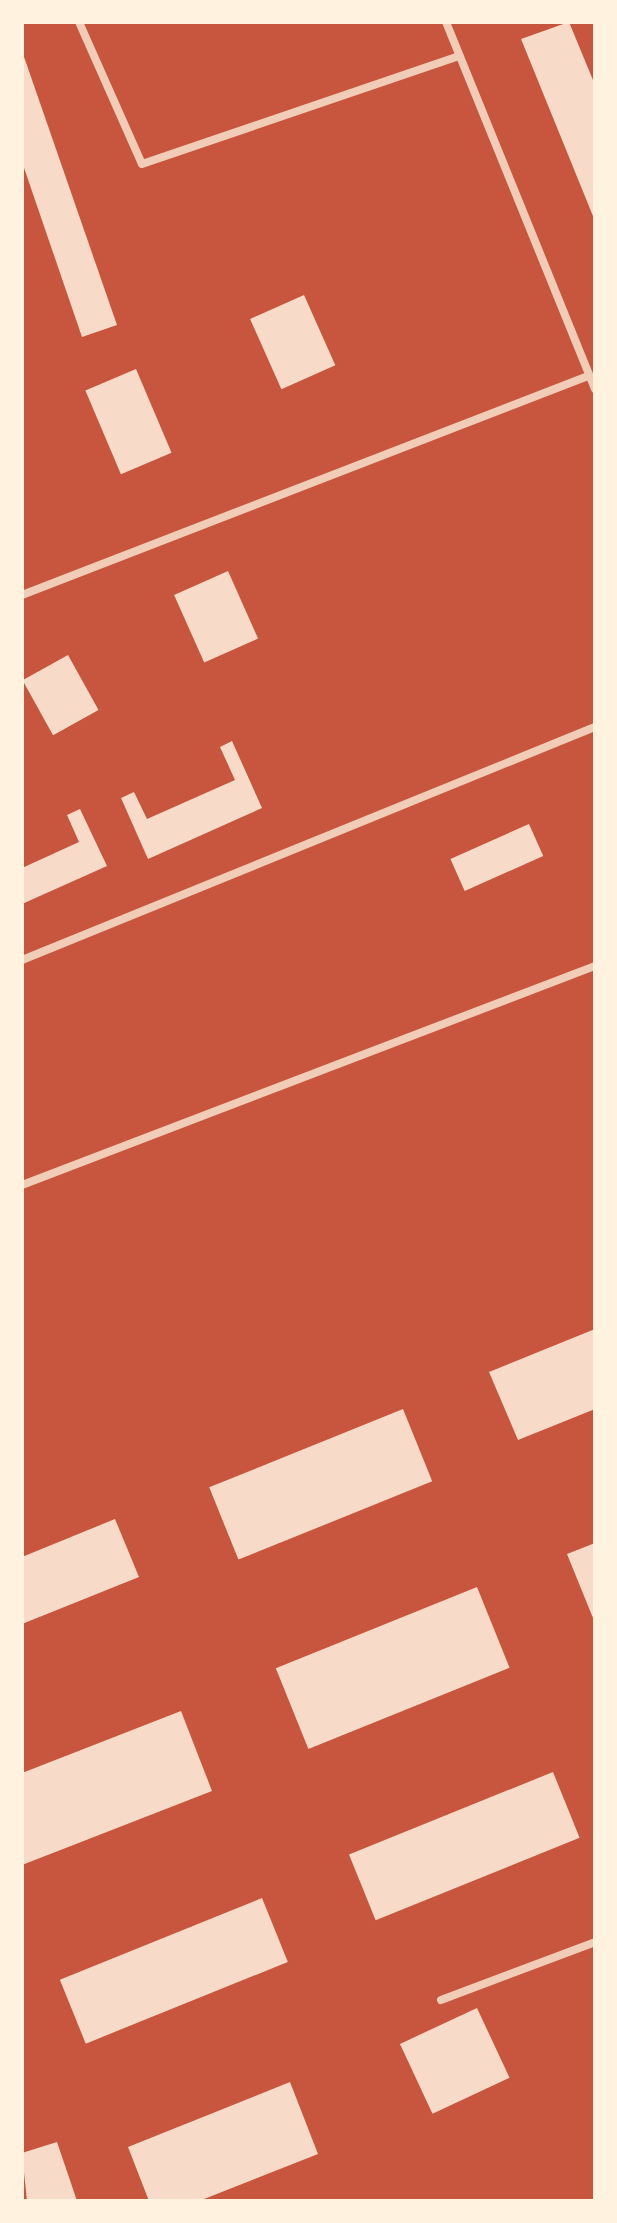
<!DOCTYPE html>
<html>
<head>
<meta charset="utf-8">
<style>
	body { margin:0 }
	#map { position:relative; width:617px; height:2223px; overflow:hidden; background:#c8553d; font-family:"Public Sans",sans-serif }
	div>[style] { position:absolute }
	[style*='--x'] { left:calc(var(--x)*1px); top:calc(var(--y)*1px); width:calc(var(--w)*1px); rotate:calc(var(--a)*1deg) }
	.building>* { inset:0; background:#f7dbc8; transform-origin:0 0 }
	.minor>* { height:8px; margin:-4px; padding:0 4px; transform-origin:4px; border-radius:4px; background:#f1ccb7 }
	span { translate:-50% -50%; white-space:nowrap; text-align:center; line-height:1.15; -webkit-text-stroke:7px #fff3e0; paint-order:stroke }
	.frame { position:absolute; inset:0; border:24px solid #fff3e0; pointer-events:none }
</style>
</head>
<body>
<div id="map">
	<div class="building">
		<div style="clip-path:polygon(569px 22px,595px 85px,595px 221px,521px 39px)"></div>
		<div style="clip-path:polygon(22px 51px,117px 325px,82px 337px,22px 162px)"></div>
		<div style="left:304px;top:295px;width:77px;height:59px;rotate:66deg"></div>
		<div style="left:136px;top:369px;width:91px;height:55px;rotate:67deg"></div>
		<div style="left:228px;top:571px;width:74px;height:59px;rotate:66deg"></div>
		<div style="left:68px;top:655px;width:63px;height:52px;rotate:61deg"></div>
		<div style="clip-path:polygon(232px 741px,262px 808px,148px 859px,121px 798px,134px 792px,147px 819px,235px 780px,220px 747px)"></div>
		<div style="clip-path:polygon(80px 809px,107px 866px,22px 904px,22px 868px,79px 842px,67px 815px)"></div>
		<div style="left:529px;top:824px;width:35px;height:86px;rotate:66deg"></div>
		<div style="clip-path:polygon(595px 1329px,595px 1409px,518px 1440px,489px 1372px)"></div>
		<div style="left:403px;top:1409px;width:78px;height:209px;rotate:68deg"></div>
		<div style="clip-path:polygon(115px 1519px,139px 1577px,22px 1624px,22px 1557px)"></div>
		<div style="clip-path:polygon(595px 1543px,595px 1623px,567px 1554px)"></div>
		<div style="left:477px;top:1587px;width:87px;height:217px;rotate:68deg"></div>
		<div style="clip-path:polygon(181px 1711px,212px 1791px,22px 1865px,22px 1773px)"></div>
		<div style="left:553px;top:1772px;width:71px;height:220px;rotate:68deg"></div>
		<div style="left:262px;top:1898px;width:69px;height:218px;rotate:68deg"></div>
		<div style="left:477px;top:2008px;width:77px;height:85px;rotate:65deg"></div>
		<div style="clip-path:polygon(290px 2082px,318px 2154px,199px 2201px,149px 2201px,128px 2147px)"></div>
		<div style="clip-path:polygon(57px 2142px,77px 2201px,27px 2201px,22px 2153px)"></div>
	</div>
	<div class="minor">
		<div style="--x:79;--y:22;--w:155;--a:66.1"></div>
		<div style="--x:142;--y:164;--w:335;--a:-18.8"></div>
		<div style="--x:446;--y:22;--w:396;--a:67.9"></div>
		<div style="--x:22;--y:595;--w:607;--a:-21.15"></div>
		<div style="--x:22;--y:960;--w:619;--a:-22.13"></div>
		<div style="--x:22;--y:1185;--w:613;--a:-20.92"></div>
		<div style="--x:441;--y:2000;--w:165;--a:-20.6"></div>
	</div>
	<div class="frame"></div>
</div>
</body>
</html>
